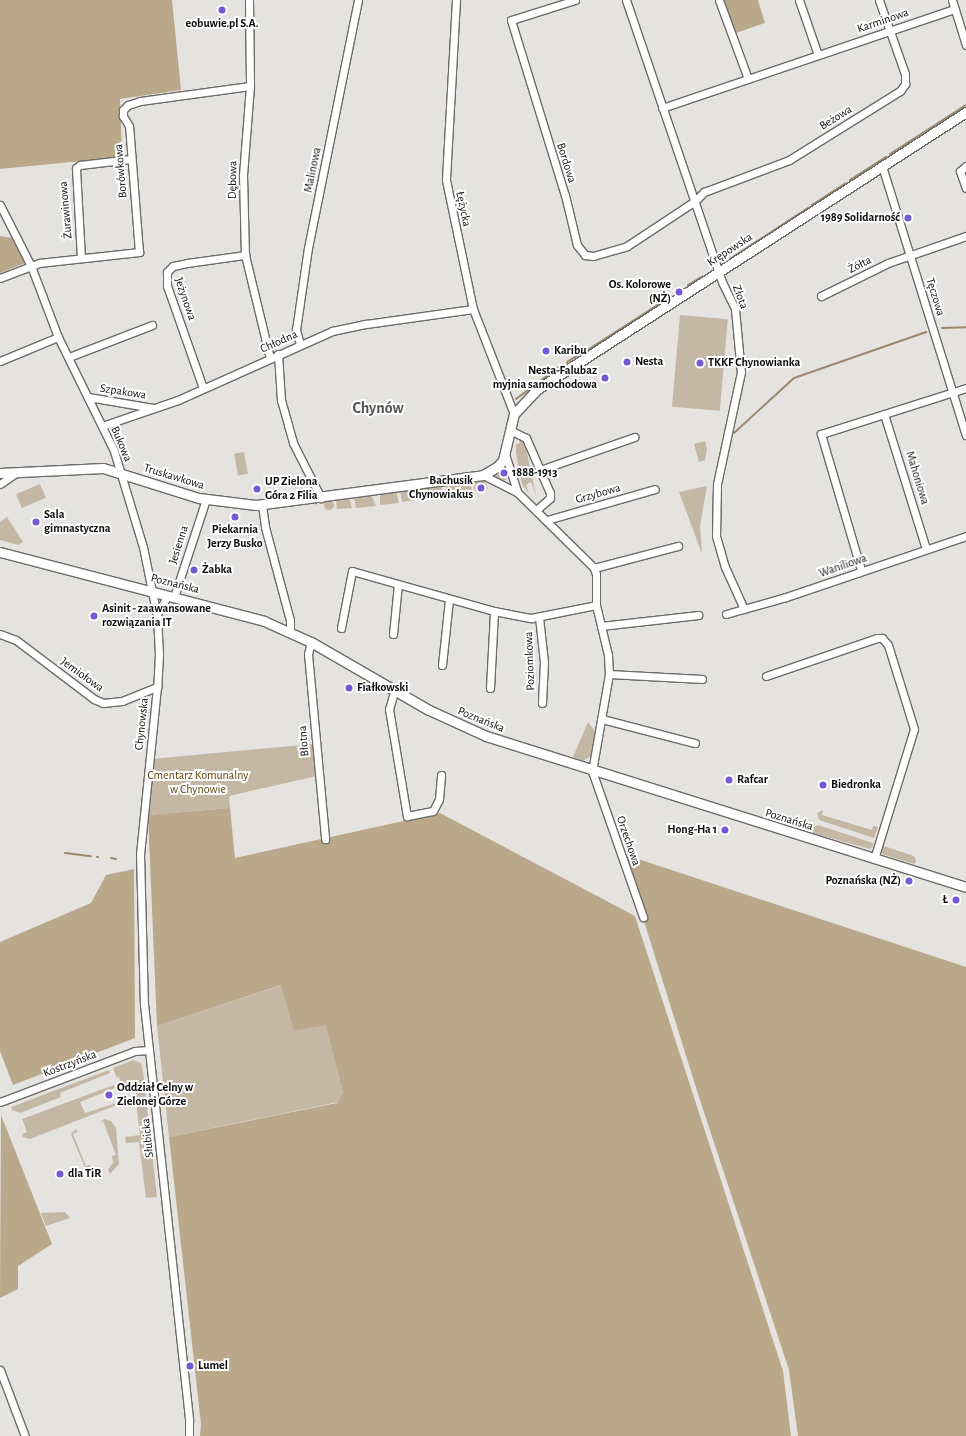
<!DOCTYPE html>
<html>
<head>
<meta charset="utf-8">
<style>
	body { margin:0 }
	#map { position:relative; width:966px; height:1436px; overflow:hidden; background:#e4e3e0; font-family:"Alegreya Sans",sans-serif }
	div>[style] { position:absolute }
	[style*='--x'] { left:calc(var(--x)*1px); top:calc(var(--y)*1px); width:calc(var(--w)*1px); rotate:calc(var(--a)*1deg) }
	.green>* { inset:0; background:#c4b8a5; transform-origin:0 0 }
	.round { border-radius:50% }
	.forest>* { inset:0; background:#baa88a }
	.stream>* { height:2px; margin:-1px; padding:0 1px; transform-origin:1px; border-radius:1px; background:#9a886b }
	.roads { filter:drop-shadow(1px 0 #6c6b68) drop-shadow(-1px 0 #6c6b68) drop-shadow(0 1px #6c6b68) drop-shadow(0 -1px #6c6b68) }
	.minor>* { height:7px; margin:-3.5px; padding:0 3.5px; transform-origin:3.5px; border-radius:3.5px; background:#fff }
	.tertiary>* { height:9px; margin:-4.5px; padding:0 4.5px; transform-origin:4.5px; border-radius:4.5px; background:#fff }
	.dots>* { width:11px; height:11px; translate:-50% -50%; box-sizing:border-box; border:2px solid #fff; border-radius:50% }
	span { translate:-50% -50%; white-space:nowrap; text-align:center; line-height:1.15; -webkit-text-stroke:4px #fff; paint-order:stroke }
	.street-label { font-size:12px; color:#0e0d0d }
	.poi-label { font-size:12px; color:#0e0d0d; font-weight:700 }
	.right { translate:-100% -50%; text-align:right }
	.left { translate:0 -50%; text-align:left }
	.park-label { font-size:12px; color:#593e06 }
	.district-label { font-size:16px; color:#565452; font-weight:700 }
</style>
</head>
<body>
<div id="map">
	<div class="green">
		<div style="left:680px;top:315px;width:48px;height:92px;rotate:5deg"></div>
		<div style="clip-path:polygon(520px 440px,525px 444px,536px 495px,531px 482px,526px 485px,529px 494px,522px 484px,516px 453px,516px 444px,519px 444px)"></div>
		<div style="clip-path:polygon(705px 441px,707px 449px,705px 460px,699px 462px,694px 444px)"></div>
		<div style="left:244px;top:452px;width:22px;height:10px;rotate:80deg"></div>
		<div class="round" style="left:496px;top:469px;width:12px;height:12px"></div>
		<div style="clip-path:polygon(484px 479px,488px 489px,475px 491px,472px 481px)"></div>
		<div style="clip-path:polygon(470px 481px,472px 491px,447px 496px,445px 484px)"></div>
		<div style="left:40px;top:484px;width:15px;height:26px;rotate:67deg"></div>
		<div style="left:441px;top:484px;width:12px;height:24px;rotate:76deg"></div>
		<div style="clip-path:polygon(707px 486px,700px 526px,702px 554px,679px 492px)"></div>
		<div style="clip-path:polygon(411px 489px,414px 500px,402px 502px,400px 490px)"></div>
		<div style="clip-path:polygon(396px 491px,399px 503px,380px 505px,380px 493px)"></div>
		<div style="clip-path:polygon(371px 495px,376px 506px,356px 508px,354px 498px)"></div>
		<div style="clip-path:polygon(349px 497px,352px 508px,337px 509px,336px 500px)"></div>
		<div class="round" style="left:324px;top:500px;width:10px;height:10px"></div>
		<div style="left:318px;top:502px;width:3px;height:28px;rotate:108deg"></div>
		<div style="clip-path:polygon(7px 517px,23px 542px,18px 545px,0 540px,0 522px)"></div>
		<div style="clip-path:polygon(588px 722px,596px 732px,591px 756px,583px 761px,573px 757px)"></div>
		<div style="clip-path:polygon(312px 744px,317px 776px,229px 796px,230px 808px,148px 815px,151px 759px)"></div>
		<div style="clip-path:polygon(823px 810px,822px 815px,872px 830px,873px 826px,878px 827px,874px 838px,819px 820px,817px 813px)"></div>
		<div style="clip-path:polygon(818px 825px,873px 843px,873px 846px,870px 849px,813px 833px,813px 827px)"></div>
		<div style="clip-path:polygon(884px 846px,911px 855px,915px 857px,916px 862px,914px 864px,882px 854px,881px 848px)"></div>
		<div style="clip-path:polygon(282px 985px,294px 1031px,326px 1024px,343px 1093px,338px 1102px,169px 1137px,157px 1026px)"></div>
		<div style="clip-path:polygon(133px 1060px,141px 1063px,143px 1071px,157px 1197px,146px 1198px,139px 1142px,126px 1143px,125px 1137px,140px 1135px,134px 1084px,130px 1083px,123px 1090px,119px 1077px,117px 1078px,113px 1068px)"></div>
		<div style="clip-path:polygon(109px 1070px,110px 1073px,60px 1093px,61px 1097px,20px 1113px,12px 1110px,11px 1107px)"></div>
		<div style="clip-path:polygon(114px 1085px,115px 1088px,80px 1102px,85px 1113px,116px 1103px,117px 1105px,30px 1139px,23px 1137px,22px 1134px,27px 1132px,22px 1119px)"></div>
		<div style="clip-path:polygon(104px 1119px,111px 1121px,116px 1128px,119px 1164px,110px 1174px,108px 1169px,113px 1163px,112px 1156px,116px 1155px,103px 1121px,99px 1123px)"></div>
		<div style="clip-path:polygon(76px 1129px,78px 1132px,73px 1134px,86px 1166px,90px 1165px,94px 1170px,100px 1172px,102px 1177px,93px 1177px,85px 1168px,71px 1134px)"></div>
		<div style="clip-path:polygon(65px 1212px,70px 1218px,46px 1226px,41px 1213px)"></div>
	</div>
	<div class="forest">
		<div style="clip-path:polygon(0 0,172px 0,181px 90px,120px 99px,122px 157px,0 169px)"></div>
		<div style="clip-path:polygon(723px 0,758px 0,765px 23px,733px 34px)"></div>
		<div style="clip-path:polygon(0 236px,13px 238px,25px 263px,0 273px)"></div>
		<div style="clip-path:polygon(230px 808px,235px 858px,440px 813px,635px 916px,783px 1371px,791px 1436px,200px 1436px,201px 1424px,169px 1137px,337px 1103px,343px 1093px,326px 1025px,294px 1031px,281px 985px,157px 1026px,148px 815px)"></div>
		<div style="clip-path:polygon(623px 854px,966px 967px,966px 1436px,798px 1436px,789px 1370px,699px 1097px)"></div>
		<div style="clip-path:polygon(134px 869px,135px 1038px,13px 1085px,0 1051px,0 942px,91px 903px,106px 875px)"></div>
		<div style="clip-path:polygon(1px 1115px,52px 1244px,18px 1266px,18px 1289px,0 1298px)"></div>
	</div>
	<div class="stream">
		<div style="--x:890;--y:154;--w:90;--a:-32.8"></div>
		<div style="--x:850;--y:180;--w:43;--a:-32.6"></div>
		<div style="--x:812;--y:205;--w:40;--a:-32.9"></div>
		<div style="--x:727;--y:261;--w:97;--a:-33.2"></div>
		<div style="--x:688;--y:285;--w:17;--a:-31"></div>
		<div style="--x:942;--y:328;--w:24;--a:-2"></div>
		<div style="--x:589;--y:349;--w:98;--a:-32.6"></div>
		<div style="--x:567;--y:362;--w:15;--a:-32"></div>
		<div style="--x:516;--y:399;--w:54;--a:-36.7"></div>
		<div style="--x:734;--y:433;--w:81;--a:-42.5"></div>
		<div style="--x:794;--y:378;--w:140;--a:-19.2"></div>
		<div style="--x:65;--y:853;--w:26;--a:7"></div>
		<div style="--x:97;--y:857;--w:1;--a:0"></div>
		<div style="--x:111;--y:858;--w:5;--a:11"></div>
	</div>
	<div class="roads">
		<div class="minor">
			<div style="--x:249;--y:0;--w:86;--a:89.3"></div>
			<div style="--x:250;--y:86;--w:89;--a:94.5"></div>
			<div style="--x:243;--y:175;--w:80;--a:88.6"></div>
			<div style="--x:245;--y:255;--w:106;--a:76.4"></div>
			<div style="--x:456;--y:0;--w:180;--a:93.2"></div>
			<div style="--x:446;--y:180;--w:132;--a:78.2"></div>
			<div style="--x:473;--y:309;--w:113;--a:68.7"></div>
			<div style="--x:575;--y:0;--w:67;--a:162.6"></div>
			<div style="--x:511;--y:20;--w:183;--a:72.9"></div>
			<div style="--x:565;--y:195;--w:51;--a:76.5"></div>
			<div style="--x:577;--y:245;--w:13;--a:51"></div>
			<div style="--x:585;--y:255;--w:8;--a:7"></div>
			<div style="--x:593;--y:256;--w:35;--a:-16"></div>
			<div style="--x:627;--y:246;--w:82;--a:-33.5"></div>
			<div style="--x:695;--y:201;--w:13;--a:-45"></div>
			<div style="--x:704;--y:192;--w:91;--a:-20.6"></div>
			<div style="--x:789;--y:160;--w:131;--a:-31.9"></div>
			<div style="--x:900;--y:91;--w:9;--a:-54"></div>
			<div style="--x:905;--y:84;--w:10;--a:-90"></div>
			<div style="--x:905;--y:74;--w:78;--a:-109.4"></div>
			<div style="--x:626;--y:0;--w:298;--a:71.2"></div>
			<div style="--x:722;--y:282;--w:30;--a:64"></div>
			<div style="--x:735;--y:309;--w:63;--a:84.6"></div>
			<div style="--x:741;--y:372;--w:115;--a:102.1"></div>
			<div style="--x:717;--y:484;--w:52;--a:91.1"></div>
			<div style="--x:716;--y:536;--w:32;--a:74"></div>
			<div style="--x:725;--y:567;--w:46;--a:65.7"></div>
			<div style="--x:719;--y:0;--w:84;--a:69.8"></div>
			<div style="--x:799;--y:0;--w:58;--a:70.9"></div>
			<div style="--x:952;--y:0;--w:47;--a:72.7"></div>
			<div style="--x:662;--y:108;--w:309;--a:-18.7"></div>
			<div style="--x:882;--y:166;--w:282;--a:72.7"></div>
			<div style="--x:966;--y:166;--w:8;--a:140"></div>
			<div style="--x:960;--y:171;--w:18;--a:71"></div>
			<div style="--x:0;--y:205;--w:68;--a:63.1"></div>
			<div style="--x:31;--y:266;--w:76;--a:69.2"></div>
			<div style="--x:58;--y:337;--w:127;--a:63.8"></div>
			<div style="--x:114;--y:451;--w:100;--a:73.2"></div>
			<div style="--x:143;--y:547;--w:70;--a:78.5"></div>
			<div style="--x:157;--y:616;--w:38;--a:87"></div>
			<div style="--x:159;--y:654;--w:33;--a:93"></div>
			<div style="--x:157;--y:687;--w:168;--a:95.8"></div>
			<div style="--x:140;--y:854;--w:150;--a:88.5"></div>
			<div style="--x:144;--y:1004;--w:419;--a:83.8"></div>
			<div style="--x:189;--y:1421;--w:15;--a:90"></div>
			<div style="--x:81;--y:258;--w:90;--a:-93.2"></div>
			<div style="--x:76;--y:168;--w:5;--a:-37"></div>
			<div style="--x:80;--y:165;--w:51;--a:-6.7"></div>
			<div style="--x:0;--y:278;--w:42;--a:-21"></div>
			<div style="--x:39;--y:263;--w:101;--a:-6.3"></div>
			<div style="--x:139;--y:252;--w:126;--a:-94.5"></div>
			<div style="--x:129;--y:126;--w:12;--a:-121"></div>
			<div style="--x:123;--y:116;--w:6;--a:-90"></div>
			<div style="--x:123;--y:110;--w:7;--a:-45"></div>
			<div style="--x:128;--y:105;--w:13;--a:-18"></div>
			<div style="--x:140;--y:101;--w:111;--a:-7.8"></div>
			<div style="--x:821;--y:296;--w:75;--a:-26.2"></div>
			<div style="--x:888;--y:263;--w:83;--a:-19.1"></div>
			<div style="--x:300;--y:344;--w:15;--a:-106"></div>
			<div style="--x:296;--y:330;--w:83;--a:-81.7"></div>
			<div style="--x:308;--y:248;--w:253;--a:-78.6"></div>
			<div style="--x:278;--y:354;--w:46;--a:86.3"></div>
			<div style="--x:281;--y:400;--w:26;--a:74"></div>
			<div style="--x:288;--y:425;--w:19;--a:74"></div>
			<div style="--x:293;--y:443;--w:62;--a:63"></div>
			<div style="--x:69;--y:357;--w:89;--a:-21.1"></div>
			<div style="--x:0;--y:361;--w:63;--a:-22.5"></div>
			<div style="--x:203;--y:388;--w:108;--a:-109.4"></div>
			<div style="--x:167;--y:286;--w:14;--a:-90"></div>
			<div style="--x:167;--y:272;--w:8;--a:-45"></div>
			<div style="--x:173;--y:266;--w:14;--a:-12"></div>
			<div style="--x:187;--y:263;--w:59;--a:-7.9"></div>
			<div style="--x:88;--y:397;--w:66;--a:9.6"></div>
			<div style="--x:884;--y:414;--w:141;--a:72.7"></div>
			<div style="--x:102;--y:426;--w:80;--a:-18.9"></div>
			<div style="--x:178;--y:400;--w:169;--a:-24.1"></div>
			<div style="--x:332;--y:331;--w:35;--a:-12"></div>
			<div style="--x:366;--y:324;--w:108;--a:-8"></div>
			<div style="--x:510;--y:430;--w:18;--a:27"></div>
			<div style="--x:526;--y:438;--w:60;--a:66.4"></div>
			<div style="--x:550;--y:493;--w:5;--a:90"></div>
			<div style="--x:550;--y:498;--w:18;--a:139"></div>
			<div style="--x:505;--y:454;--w:40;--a:72"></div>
			<div style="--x:540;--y:470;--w:100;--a:-19.3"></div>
			<div style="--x:483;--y:475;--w:38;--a:27"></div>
			<div style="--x:517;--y:492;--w:108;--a:44.6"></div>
			<div style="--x:594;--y:568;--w:6;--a:72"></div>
			<div style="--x:596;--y:574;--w:31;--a:90"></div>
			<div style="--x:596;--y:605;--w:51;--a:76.5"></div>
			<div style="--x:608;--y:655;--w:19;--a:87"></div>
			<div style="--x:609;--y:674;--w:98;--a:99.9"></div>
			<div style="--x:592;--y:771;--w:155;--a:70.7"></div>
			<div style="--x:0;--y:484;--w:19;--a:-35"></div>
			<div style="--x:262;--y:505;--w:22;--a:82"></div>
			<div style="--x:265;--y:527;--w:96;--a:75"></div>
			<div style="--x:290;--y:620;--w:12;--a:90"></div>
			<div style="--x:547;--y:520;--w:112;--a:-16"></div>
			<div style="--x:594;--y:568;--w:87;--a:-14.7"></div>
			<div style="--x:861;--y:570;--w:142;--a:-106.4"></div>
			<div style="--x:821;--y:434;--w:152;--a:-17.6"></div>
			<div style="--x:174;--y:597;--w:103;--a:-71.9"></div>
			<div style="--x:157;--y:614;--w:22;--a:-60"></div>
			<div style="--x:726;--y:614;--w:62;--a:-15.8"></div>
			<div style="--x:786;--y:597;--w:190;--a:-18.7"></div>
			<div style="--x:539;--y:617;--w:45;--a:83.7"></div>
			<div style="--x:544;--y:662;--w:41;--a:92.8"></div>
			<div style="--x:601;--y:626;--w:98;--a:-6.5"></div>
			<div style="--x:341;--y:628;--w:58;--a:-79.1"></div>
			<div style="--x:352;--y:571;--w:148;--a:15.7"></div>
			<div style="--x:494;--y:611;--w:38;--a:11"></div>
			<div style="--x:531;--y:618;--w:66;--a:-11.3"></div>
			<div style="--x:0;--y:634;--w:17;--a:21"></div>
			<div style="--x:16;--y:640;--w:98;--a:37.1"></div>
			<div style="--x:94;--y:699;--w:10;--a:24"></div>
			<div style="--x:103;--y:703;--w:19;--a:-6"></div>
			<div style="--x:122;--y:701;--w:38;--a:-22"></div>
			<div style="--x:393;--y:634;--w:50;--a:-84.3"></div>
			<div style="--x:311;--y:642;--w:12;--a:104"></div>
			<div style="--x:308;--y:654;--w:186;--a:84.7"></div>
			<div style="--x:442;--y:665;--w:66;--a:-83.9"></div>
			<div style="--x:609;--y:674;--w:93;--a:3.1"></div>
			<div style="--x:766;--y:676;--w:117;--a:-18.9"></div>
			<div style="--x:877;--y:638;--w:5;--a:0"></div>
			<div style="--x:882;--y:638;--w:9;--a:49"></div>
			<div style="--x:888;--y:645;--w:88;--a:72.8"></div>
			<div style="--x:914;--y:729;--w:136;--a:107.1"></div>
			<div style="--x:490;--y:688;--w:77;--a:-87"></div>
			<div style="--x:394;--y:692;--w:18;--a:106"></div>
			<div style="--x:389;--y:709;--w:109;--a:80.5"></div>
			<div style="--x:407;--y:816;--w:26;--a:-11"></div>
			<div style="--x:433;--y:811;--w:13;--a:-63"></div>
			<div style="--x:439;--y:799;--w:24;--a:-85"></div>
			<div style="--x:602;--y:719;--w:96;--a:14.5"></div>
			<div style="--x:0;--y:1102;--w:144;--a:-20.7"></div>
			<div style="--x:135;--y:1051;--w:14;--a:-4"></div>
			<div style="--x:0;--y:1370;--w:71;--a:69.3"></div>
		</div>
		<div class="tertiary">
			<div style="--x:0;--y:473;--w:103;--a:-2.8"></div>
			<div style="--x:103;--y:468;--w:101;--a:17.4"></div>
			<div style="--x:199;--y:498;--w:57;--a:7"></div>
			<div style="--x:256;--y:505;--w:229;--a:-7.5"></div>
			<div style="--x:483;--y:475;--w:16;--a:-30"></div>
			<div style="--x:497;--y:467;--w:9;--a:-49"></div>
			<div style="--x:503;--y:460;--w:47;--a:-76.6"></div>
			<div style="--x:514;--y:414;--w:33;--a:-47"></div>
			<div style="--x:536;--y:390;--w:512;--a:-32.88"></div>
			<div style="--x:0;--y:552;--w:273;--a:14.6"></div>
			<div style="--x:264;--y:621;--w:51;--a:24.1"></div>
			<div style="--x:311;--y:642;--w:136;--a:30"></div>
			<div style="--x:429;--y:710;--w:63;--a:24.5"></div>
			<div style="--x:486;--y:736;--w:503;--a:17.46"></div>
		</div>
	</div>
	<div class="dots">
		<div style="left:222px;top:10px;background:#7359d3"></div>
		<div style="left:908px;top:218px;background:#7359d3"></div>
		<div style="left:679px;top:292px;background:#7359d3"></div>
		<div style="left:546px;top:351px;background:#7359d3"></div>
		<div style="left:627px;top:362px;background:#7359d3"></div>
		<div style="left:700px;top:363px;background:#7359d3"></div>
		<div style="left:605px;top:378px;background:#7359d3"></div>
		<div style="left:504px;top:473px;background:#7359d3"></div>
		<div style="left:481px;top:488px;background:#7359d3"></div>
		<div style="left:257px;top:489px;background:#7359d3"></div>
		<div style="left:235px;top:517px;background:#7359d3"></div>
		<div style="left:36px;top:522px;background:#7359d3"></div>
		<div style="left:194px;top:570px;background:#7359d3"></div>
		<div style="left:94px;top:616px;background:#7359d3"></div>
		<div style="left:349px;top:688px;background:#7359d3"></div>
		<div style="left:729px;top:780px;background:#7359d3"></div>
		<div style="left:823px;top:785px;background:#7359d3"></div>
		<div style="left:725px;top:830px;background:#7359d3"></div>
		<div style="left:909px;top:881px;background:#7359d3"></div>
		<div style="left:956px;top:900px;background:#7359d3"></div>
		<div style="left:109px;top:1095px;background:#7359d3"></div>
		<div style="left:60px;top:1174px;background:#7359d3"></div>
		<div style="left:190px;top:1366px;background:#7359d3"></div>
	</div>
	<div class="street-label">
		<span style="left:883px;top:21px;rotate:-19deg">Karminowa</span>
		<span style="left:836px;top:118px;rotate:-32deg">Beżowa</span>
		<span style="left:566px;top:163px;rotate:73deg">Bordowa</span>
		<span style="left:313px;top:170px;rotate:-78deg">Malinowa</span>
		<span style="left:121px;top:171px;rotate:-95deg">Borówkowa</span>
		<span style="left:233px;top:180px;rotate:-89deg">Dębowa</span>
		<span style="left:463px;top:209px;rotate:78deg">Łężycka</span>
		<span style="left:66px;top:210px;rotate:-95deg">Żurawinowa</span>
		<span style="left:730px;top:250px;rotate:-33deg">Krępowska</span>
		<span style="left:860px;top:265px;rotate:-27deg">Żółta</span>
		<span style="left:740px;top:297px;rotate:70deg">Złota</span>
		<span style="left:935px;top:297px;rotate:73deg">Tęczowa</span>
		<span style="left:185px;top:299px;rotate:71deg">Jeżynowa</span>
		<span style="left:279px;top:342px;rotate:-24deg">Chłodna</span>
		<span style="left:123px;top:392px;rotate:9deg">Szpakowa</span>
		<span style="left:121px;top:444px;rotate:67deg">Bukowa</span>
		<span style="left:174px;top:477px;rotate:17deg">Truskawkowa</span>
		<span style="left:917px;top:478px;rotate:73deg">Mahoniowa</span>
		<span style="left:598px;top:494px;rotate:-16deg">Grzybowa</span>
		<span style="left:179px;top:545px;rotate:-72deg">Jesienna</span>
		<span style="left:843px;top:566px;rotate:-19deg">Waniliowa</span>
		<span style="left:175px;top:584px;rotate:14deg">Poznańska</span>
		<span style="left:530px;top:661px;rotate:-92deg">Poziomkowa</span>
		<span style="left:82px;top:675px;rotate:36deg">Jemiołowa</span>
		<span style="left:481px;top:720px;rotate:22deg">Poznańska</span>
		<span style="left:142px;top:724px;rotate:-84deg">Chynowska</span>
		<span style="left:304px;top:741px;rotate:-95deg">Błotna</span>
		<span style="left:789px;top:820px;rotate:17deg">Poznańska</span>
		<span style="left:628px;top:841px;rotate:71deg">Orzechowa</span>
		<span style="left:70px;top:1064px;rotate:-21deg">Kostrzyńska</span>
		<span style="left:148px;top:1138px;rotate:-96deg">Słubicka</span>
	</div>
	<div class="poi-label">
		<span style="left:222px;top:24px">eobuwie.pl S.A.</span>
		<span class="right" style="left:900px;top:218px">1989 Solidarność</span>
		<span class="right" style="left:671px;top:292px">Os. Kolorowe<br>(NŻ)</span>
		<span class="left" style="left:554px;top:351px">Karibu</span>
		<span class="left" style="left:635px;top:362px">Nesta</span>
		<span class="left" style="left:708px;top:363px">TKKF Chynowianka</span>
		<span class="right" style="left:597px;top:378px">Nesta-Falubaz<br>myjnia samochodowa</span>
		<span class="left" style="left:512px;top:473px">1888-1913</span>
		<span class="right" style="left:473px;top:488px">Bachusik<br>Chynowiakus</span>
		<span class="left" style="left:265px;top:489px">UP Zielona<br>Góra 2 Filia</span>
		<span class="left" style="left:44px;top:522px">Sala<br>gimnastyczna</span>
		<span style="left:235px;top:537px">Piekarnia<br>Jerzy Busko</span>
		<span class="left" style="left:202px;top:570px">Żabka</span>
		<span class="left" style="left:102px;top:616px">Asinit - zaawansowane<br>rozwiązania IT</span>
		<span class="left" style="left:357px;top:688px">Fiałkowski</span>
		<span class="left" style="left:737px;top:780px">Rafcar</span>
		<span class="left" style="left:831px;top:785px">Biedronka</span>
		<span class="right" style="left:717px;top:830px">Hong-Ha 1</span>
		<span class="right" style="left:901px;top:881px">Poznańska (NŻ)</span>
		<span class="right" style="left:948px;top:900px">Ł</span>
		<span class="left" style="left:117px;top:1095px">Oddział Celny w<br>Zielonej Górze</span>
		<span class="left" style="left:68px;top:1174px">dla TiR</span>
		<span class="left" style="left:198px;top:1366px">Lumel</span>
	</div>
	<div class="park-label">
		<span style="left:198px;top:783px">Cmentarz Komunalny<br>w Chynowie</span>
	</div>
	<div class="district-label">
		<span style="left:378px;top:408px">Chynów</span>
	</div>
</div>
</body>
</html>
